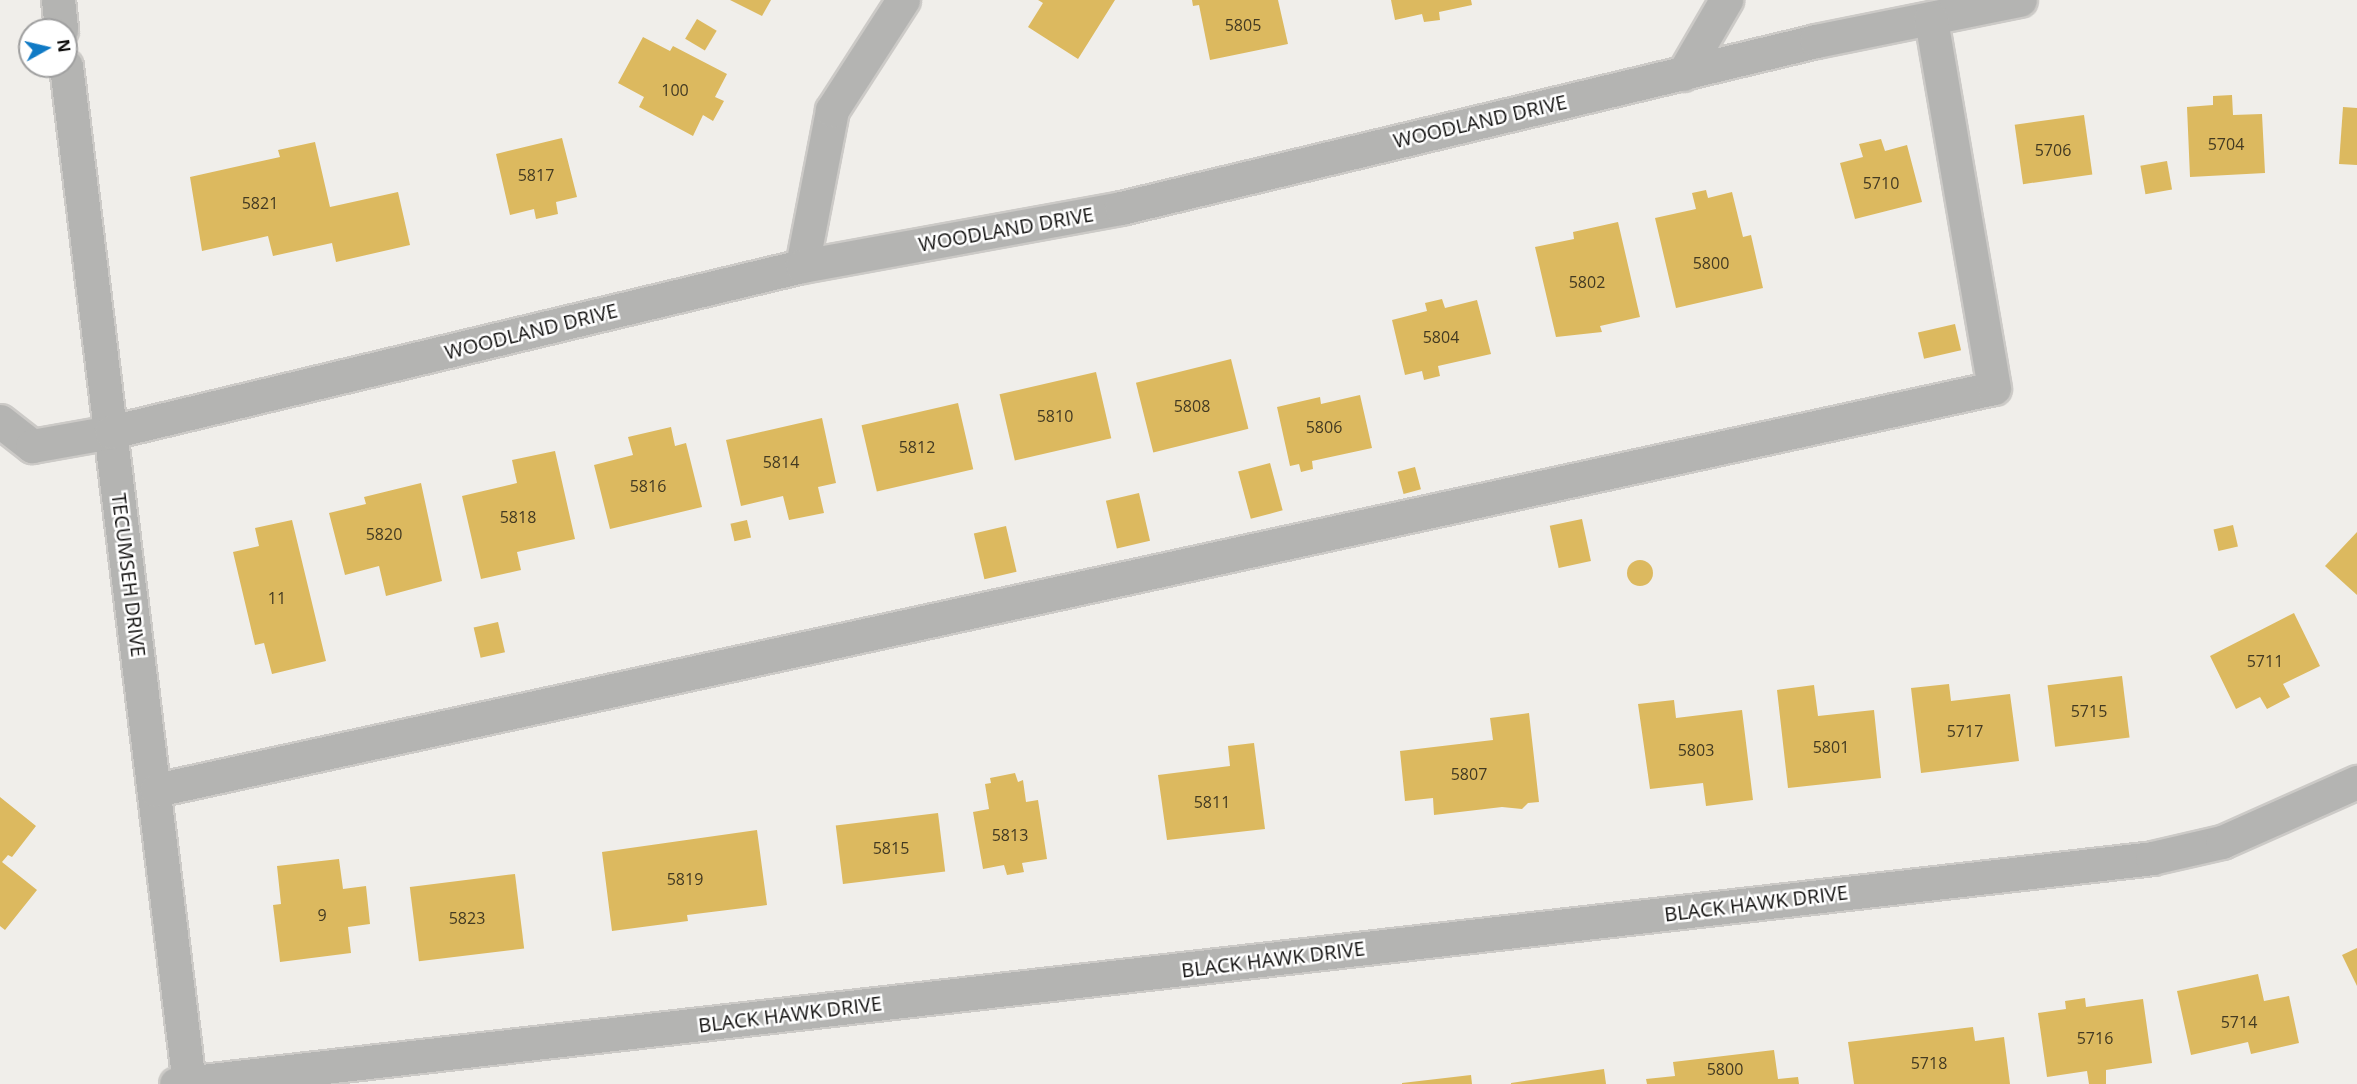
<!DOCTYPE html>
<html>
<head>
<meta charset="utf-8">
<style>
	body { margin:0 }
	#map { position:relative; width:2357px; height:1084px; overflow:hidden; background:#f0eeea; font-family:"Open Sans",sans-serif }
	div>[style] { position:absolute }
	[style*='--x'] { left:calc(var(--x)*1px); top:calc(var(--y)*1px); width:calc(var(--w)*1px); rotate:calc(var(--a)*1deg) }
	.building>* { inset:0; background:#dcb95f; transform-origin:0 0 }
	.round { border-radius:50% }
	.roads { filter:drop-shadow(2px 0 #cccac7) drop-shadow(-2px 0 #cccac7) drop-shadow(0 2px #cccac7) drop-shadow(0 -2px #cccac7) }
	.minor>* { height:33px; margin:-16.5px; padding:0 16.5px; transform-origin:16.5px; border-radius:16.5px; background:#b4b4b2 }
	span { translate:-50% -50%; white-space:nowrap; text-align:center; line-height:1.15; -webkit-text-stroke:5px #fff; paint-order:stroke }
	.number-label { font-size:16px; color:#433a22 }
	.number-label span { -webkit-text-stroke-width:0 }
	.street-label { font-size:20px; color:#100f0e }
	.north { position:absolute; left:18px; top:18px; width:60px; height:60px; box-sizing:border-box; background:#fff; border:2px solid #9f9f9f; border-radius:50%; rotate:82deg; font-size:16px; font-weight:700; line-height:24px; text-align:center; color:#100f0e }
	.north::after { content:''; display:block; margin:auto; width:21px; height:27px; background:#107ac5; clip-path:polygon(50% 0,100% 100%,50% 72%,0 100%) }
</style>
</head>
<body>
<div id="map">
	<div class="building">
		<div style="clip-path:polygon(730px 0,771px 0,762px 16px)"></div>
		<div style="clip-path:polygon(1038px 0,1115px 0,1078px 59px,1028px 27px,1043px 3px)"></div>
		<div style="clip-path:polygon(1192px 0,1278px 0,1288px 44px,1210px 60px,1199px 5px,1193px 6px)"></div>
		<div style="clip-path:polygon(1391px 0,1471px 0,1472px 5px,1439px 12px,1440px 20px,1424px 22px,1422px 14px,1395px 20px)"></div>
		<div style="left:697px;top:19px;width:23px;height:23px;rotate:31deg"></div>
		<div style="clip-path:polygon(643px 37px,670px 51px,673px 46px,727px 74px,715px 97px,724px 101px,713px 121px,703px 115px,693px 136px,639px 107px,644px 97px,618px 83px)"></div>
		<div style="clip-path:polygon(2232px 95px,2233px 115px,2262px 114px,2265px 173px,2190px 177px,2187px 107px,2213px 105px,2213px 96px)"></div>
		<div style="clip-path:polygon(2343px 107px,2357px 108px,2357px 165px,2339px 164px)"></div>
		<div style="left:2084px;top:115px;width:60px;height:70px;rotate:82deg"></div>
		<div style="clip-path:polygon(562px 138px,577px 197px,556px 202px,558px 214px,536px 219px,534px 209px,510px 215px,496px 154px)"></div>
		<div style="clip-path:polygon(1881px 139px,1885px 151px,1907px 145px,1922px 202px,1855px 219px,1840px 163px,1863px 157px,1859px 144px)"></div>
		<div style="clip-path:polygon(315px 142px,330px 207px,398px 192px,410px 245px,336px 262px,332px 243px,273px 256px,268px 236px,202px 251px,190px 177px,280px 157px,278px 150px)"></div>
		<div style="left:2167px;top:161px;width:29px;height:27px;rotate:80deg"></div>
		<div style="clip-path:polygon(1706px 190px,1708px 198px,1732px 192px,1743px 237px,1751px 235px,1763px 288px,1676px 308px,1655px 218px,1696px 209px,1692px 193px)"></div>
		<div style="clip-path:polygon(1618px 222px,1640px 317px,1600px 326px,1602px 332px,1556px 337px,1535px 247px,1574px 239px,1573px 232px)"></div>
		<div style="clip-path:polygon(1442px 299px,1445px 308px,1477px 300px,1491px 354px,1438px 366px,1440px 376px,1424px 380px,1422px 371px,1405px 375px,1392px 320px,1427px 311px,1425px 303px)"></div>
		<div style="left:1955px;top:324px;width:27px;height:38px;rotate:77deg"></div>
		<div style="left:1231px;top:359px;width:72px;height:98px;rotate:76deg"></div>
		<div style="left:1096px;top:372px;width:68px;height:99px;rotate:77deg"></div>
		<div style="clip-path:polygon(1360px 395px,1372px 448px,1312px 461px,1313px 469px,1301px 472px,1299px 464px,1290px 466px,1277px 407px,1320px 397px,1321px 404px)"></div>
		<div style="left:958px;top:403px;width:68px;height:99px;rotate:77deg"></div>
		<div style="clip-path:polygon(822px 418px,836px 483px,818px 487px,824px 513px,789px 520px,783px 496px,741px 506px,726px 440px)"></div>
		<div style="clip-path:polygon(671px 427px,675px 446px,686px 443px,702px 507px,610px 529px,594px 465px,633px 455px,628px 437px)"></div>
		<div style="clip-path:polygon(555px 451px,575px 539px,517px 552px,521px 570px,481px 579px,462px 496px,517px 483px,512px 460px)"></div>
		<div style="left:1270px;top:463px;width:49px;height:33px;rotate:75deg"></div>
		<div style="left:1415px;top:467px;width:23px;height:18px;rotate:75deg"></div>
		<div style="clip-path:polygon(421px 483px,442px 581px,386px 596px,379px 566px,345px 575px,329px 513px,366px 504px,364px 497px)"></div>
		<div style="left:1139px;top:493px;width:49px;height:34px;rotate:77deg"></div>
		<div style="left:1582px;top:519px;width:43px;height:33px;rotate:78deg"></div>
		<div style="clip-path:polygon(292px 520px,326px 661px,272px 674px,264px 643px,255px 645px,233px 552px,259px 546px,255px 528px)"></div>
		<div style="left:747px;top:520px;width:18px;height:17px;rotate:77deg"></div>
		<div style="left:2233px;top:525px;width:22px;height:20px;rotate:77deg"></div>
		<div style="left:1006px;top:526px;width:47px;height:33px;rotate:77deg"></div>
		<div style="clip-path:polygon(2357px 532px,2357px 595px,2325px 566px)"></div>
		<div class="round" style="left:1627px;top:560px;width:26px;height:26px"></div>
		<div style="clip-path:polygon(2294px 613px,2320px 666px,2283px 684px,2290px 697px,2267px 709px,2260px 697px,2236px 709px,2210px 656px)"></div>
		<div style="left:498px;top:622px;width:31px;height:25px;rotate:77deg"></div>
		<div style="left:2122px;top:676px;width:62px;height:75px;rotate:83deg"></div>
		<div style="clip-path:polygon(1949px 684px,1951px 701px,2010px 694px,2019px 761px,1921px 773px,1911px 688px)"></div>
		<div style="clip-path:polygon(1814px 685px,1818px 716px,1874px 710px,1881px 778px,1788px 788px,1777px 690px)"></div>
		<div style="clip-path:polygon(1674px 700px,1676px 718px,1742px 710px,1753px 800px,1706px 806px,1703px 783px,1650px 789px,1638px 704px)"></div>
		<div style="clip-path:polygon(1529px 713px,1539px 802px,1528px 803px,1522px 809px,1502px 807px,1434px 815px,1433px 798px,1405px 801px,1400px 751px,1493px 740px,1490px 718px)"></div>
		<div style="clip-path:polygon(1254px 743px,1265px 829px,1167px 840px,1158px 775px,1230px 766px,1228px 746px)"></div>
		<div style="clip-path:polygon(1015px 773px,1018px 782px,1023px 780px,1026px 802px,1038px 800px,1047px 859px,1022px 863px,1024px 872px,1007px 875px,1004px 865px,983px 869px,973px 812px,989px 809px,985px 784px,991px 783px,990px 778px)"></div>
		<div style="clip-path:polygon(0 797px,36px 826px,12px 857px,8px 855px,2px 862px,37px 890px,5px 930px,0 926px)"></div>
		<div style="left:938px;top:813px;width:59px;height:103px;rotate:83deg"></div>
		<div style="clip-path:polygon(757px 830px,767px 905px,687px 915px,688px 921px,612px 931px,602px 852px)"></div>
		<div style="clip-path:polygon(339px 859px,343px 889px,366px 886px,370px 924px,348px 927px,351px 953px,280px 962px,273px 905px,281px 904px,277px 866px)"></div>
		<div style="left:515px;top:874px;width:75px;height:106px;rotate:83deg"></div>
		<div style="clip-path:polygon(2357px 948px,2357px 986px,2342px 955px)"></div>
		<div style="clip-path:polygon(2258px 974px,2264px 1001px,2289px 996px,2299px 1043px,2251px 1054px,2248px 1042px,2191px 1055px,2177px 991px)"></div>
		<div style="clip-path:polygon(2085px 998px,2086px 1007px,2143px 999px,2152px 1063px,2106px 1070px,2106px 1084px,2089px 1084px,2087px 1071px,2047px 1077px,2038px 1013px,2066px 1009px,2065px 1001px)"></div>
		<div style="clip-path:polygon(1973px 1027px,1975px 1041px,2004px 1037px,2010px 1084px,1854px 1084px,1848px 1042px)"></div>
		<div style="clip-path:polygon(1774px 1050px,1778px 1079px,1798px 1077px,1799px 1084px,1647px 1084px,1646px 1079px,1675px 1076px,1673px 1062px)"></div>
		<div style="clip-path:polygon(1604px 1069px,1606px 1084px,1511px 1084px,1511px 1083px)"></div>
		<div style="clip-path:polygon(1471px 1075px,1472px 1084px,1402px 1084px,1402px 1083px)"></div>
	</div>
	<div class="roads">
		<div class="minor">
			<div style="--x:58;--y:0;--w:30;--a:84"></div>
			<div style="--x:66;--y:66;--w:1025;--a:83.11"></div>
			<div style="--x:1683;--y:74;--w:86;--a:-59.8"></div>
			<div style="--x:802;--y:266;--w:159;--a:-79.1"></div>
			<div style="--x:832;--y:110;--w:131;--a:-57.2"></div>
			<div style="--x:0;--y:421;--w:41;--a:38"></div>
			<div style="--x:32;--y:446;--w:80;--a:-10"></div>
			<div style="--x:111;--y:432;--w:711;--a:-13.51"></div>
			<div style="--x:802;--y:266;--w:324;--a:-10.3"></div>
			<div style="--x:1121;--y:208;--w:715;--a:-13.51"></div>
			<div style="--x:1816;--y:41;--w:208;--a:-11.4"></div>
			<div style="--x:156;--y:790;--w:1881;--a:-12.34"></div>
			<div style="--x:1994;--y:388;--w:375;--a:-99.7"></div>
			<div style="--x:176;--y:1084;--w:1989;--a:-6.52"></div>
			<div style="--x:2152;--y:858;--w:72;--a:-12.9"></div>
			<div style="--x:2222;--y:842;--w:148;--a:-24"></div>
		</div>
	</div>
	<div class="number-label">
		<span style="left:1243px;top:25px">5805</span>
		<span style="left:675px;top:90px">100</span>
		<span style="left:2226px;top:144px">5704</span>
		<span style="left:2053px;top:150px">5706</span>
		<span style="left:536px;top:175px">5817</span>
		<span style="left:1881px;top:183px">5710</span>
		<span style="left:260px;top:203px">5821</span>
		<span style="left:1711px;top:263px">5800</span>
		<span style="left:1587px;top:282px">5802</span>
		<span style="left:1441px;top:337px">5804</span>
		<span style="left:1192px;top:406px">5808</span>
		<span style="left:1055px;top:416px">5810</span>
		<span style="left:1324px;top:427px">5806</span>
		<span style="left:917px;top:447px">5812</span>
		<span style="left:781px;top:462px">5814</span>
		<span style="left:648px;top:486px">5816</span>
		<span style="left:518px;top:517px">5818</span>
		<span style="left:384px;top:534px">5820</span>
		<span style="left:277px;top:598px">11</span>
		<span style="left:2265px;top:661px">5711</span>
		<span style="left:2089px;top:711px">5715</span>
		<span style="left:1965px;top:731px">5717</span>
		<span style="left:1831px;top:747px">5801</span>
		<span style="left:1696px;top:750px">5803</span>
		<span style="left:1469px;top:774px">5807</span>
		<span style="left:1212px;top:802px">5811</span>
		<span style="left:1010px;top:835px">5813</span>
		<span style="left:891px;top:848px">5815</span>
		<span style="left:685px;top:879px">5819</span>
		<span style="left:322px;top:915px">9</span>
		<span style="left:467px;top:918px">5823</span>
		<span style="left:2239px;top:1022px">5714</span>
		<span style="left:2095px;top:1038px">5716</span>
		<span style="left:1929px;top:1063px">5718</span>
		<span style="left:1725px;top:1069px">5800</span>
	</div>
	<div class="street-label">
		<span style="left:1480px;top:121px;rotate:-13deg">WOODLAND DRIVE</span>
		<span style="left:1006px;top:229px;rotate:-10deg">WOODLAND DRIVE</span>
		<span style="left:531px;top:331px;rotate:-14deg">WOODLAND DRIVE</span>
		<span style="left:129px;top:575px;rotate:83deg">TECUMSEH DRIVE</span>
		<span style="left:1756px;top:903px;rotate:-7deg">BLACK HAWK DRIVE</span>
		<span style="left:1273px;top:959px;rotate:-7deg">BLACK HAWK DRIVE</span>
		<span style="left:790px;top:1014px;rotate:-7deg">BLACK HAWK DRIVE</span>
	</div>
	<div class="north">N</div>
</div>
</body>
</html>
